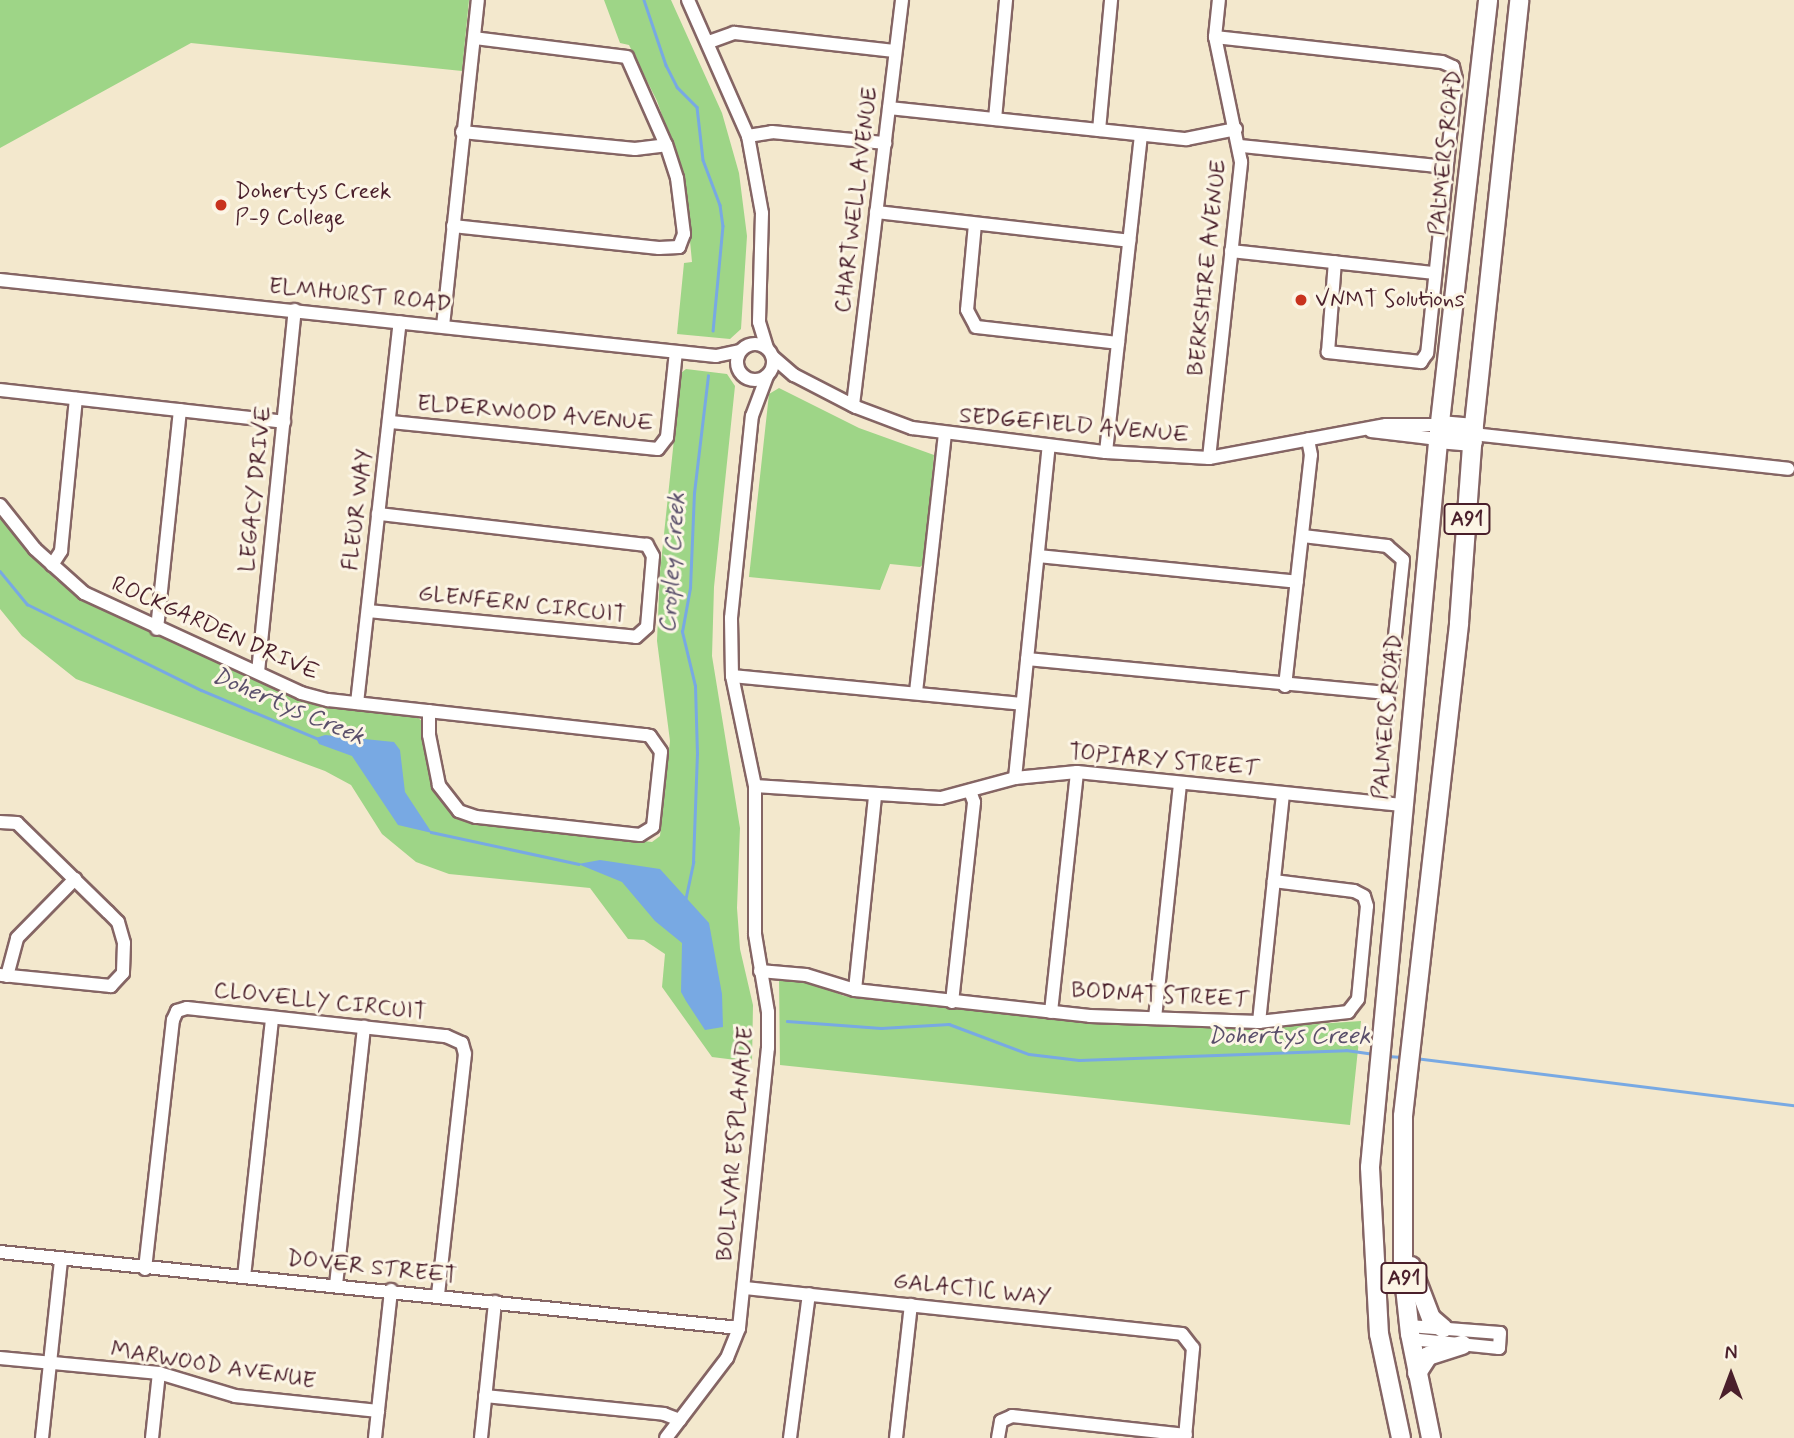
<!DOCTYPE html>
<html>
<head>
<meta charset="utf-8">
<style>
	body { margin:0 }
	#map { position:relative; width:1794px; height:1438px; overflow:hidden; background:#f3e8cd; font-family:Mynerve,sans-serif }
	div>[style] { position:absolute }
	[style*='--x'] { left:calc(var(--x)*1px); top:calc(var(--y)*1px); width:calc(var(--w)*1px); rotate:calc(var(--a)*1deg) }
	.green>* { inset:0; background:#9ed587 }
	.water>* { inset:0; background:#78a9e3 }
	.stream>* { height:2.5px; margin:-1.25px; padding:0 1.25px; transform-origin:1.25px; border-radius:1.25px; background:#78a9e3 }
	.roads { filter:drop-shadow(2px 0 #856564) drop-shadow(-2px 0 #856564) drop-shadow(0 2px #856564) drop-shadow(0 -2px #856564) }
	.minor>* { height:12px; margin:-6px; padding:0 6px; transform-origin:6px; border-radius:6px; background:#fff }
	.minor>.ring { margin:-6px; padding:0; box-sizing:content-box; background:none; border:12px solid #fff; border-radius:50% }
	.highway>* { height:18px; margin:-9px; padding:0 9px; transform-origin:9px; border-radius:9px; background:#fff }
	.dots>* { width:19px; height:19px; translate:-50% -50%; box-sizing:border-box; border:4px solid #fcf5e5; border-radius:50% }
	span { translate:-50% -50%; white-space:nowrap; text-align:center; line-height:1.15; -webkit-text-stroke:6px #fcf5e5; paint-order:stroke }
	.shield-label span { padding:2px 5px; background:#fcf5e5; border:2px solid; border-radius:5px; -webkit-text-stroke-width:0 }
	.shield-label { font-size:21px; color:#4a1f2b; font-weight:700 }
	.street-label { font-size:23px; color:#4a1f2b }
	.poi-label { font-size:23px; color:#4a1f2b }
	.left { translate:0 -50%; text-align:left }
	.water-label { font-size:24px; color:#5a4f6b; font-style:italic }
	.north { position:absolute; left:1696px; top:1340px; width:70px; height:70px; -webkit-text-stroke:5px #fcf5e5; paint-order:stroke; rotate:0deg; font-size:19px; font-weight:700; line-height:28px; text-align:center; color:#4a1f2b }
	.north::after { content:''; display:block; margin:auto; width:24px; height:32px; background:#4a1f2b; clip-path:polygon(50% 0,100% 100%,50% 72%,0 100%) }
</style>
</head>
<body>
<div id="map">
	<div class="green">
		<div style="clip-path:polygon(0 0,469px 0,462px 71px,191px 43px,0 148px)"></div>
		<div style="clip-path:polygon(604px 0,671px 0,722px 113px,739px 173px,747px 236px,741px 329px,730px 339px,677px 334px,684px 263px,692px 262px,684px 177px,657px 101px,629px 45px,620px 43px)"></div>
		<div style="clip-path:polygon(686px 369px,727px 374px,735px 386px,714px 587px,712px 656px,740px 828px,737px 908px,740px 949px,753px 1005px,752px 1062px,712px 1057px,662px 987px,665px 954px,644px 940px,628px 939px,590px 888px,449px 874px,416px 862px,382px 834px,351px 785px,325px 771px,76px 679px,22px 636px,0 609px,0 515px,56px 580px,102px 610px,315px 705px,417px 717px,423px 722px,438px 795px,463px 819px,652px 842px,660px 836px,670px 741px,657px 641px,660px 572px,681px 373px)"></div>
		<div style="clip-path:polygon(779px 388px,859px 428px,934px 455px,925px 563px,920px 567px,890px 564px,880px 590px,749px 577px,769px 394px)"></div>
		<div style="clip-path:polygon(779px 976px,803px 979px,844px 996px,1090px 1022px,1259px 1028px,1361px 1021px,1350px 1125px,780px 1065px)"></div>
	</div>
	<div class="water">
		<div style="clip-path:polygon(325px 735px,394px 742px,400px 750px,405px 792px,432px 833px,398px 825px,352px 756px,319px 744px,316px 738px)"></div>
		<div style="clip-path:polygon(600px 860px,660px 869px,709px 923px,722px 994px,723px 1027px,705px 1030px,686px 1001px,681px 992px,682px 943px,655px 921px,622px 882px,578px 864px)"></div>
	</div>
	<div class="stream">
		<div style="--x:644;--y:0;--w:69;--a:71.3"></div>
		<div style="--x:666;--y:65;--w:25;--a:63"></div>
		<div style="--x:677;--y:87;--w:28;--a:45"></div>
		<div style="--x:697;--y:107;--w:53;--a:83.5"></div>
		<div style="--x:703;--y:160;--w:48;--a:69.3"></div>
		<div style="--x:720;--y:205;--w:21;--a:82"></div>
		<div style="--x:723;--y:226;--w:105;--a:95.4"></div>
		<div style="--x:0;--y:571;--w:43;--a:50.7"></div>
		<div style="--x:27;--y:604;--w:194;--a:26.3"></div>
		<div style="--x:201;--y:690;--w:128;--a:22.6"></div>
		<div style="--x:431;--y:832;--w:151;--a:12.2"></div>
		<div style="--x:685;--y:901;--w:40;--a:-78"></div>
		<div style="--x:693;--y:862;--w:108;--a:-87.9"></div>
		<div style="--x:697;--y:754;--w:68;--a:-91.7"></div>
		<div style="--x:695;--y:686;--w:56;--a:-103.5"></div>
		<div style="--x:682;--y:632;--w:45;--a:-79.7"></div>
		<div style="--x:690;--y:588;--w:95;--a:-87.6"></div>
		<div style="--x:694;--y:493;--w:118;--a:-83.2"></div>
		<div style="--x:787;--y:1021;--w:94;--a:4.3"></div>
		<div style="--x:881;--y:1028;--w:68;--a:-3.4"></div>
		<div style="--x:949;--y:1024;--w:85;--a:20.6"></div>
		<div style="--x:1029;--y:1054;--w:50;--a:6.8"></div>
		<div style="--x:1079;--y:1060;--w:267;--a:-2.1"></div>
		<div style="--x:1346;--y:1050;--w:28;--a:8"></div>
		<div style="--x:1387;--y:1056;--w:15;--a:4"></div>
		<div style="--x:1415;--y:1058;--w:382;--a:7.1"></div>
	</div>
	<div class="roads">
		<div class="minor">
			<div style="--x:688;--y:0;--w:149;--a:66.2"></div>
			<div style="--x:748;--y:136;--w:78;--a:79.7"></div>
			<div style="--x:762;--y:213;--w:109;--a:91.6"></div>
			<div style="--x:759;--y:322;--w:27;--a:73"></div>
			<div style="--x:1215;--y:37;--w:228;--a:6.3"></div>
			<div style="--x:1442;--y:62;--w:12;--a:24"></div>
			<div style="--x:1453;--y:67;--w:12;--a:76"></div>
			<div style="--x:1456;--y:79;--w:276;--a:96"></div>
			<div style="--x:1427;--y:353;--w:11;--a:124"></div>
			<div style="--x:1421;--y:362;--w:94;--a:-173.9"></div>
			<div style="--x:1328;--y:352;--w:90;--a:-85.6"></div>
			<div style="--x:709;--y:42;--w:27;--a:-20"></div>
			<div style="--x:734;--y:33;--w:162;--a:6.4"></div>
			<div style="--x:889;--y:108;--w:299;--a:6"></div>
			<div style="--x:1186;--y:139;--w:51;--a:-11.3"></div>
			<div style="--x:995;--y:119;--w:120;--a:-84.7"></div>
			<div style="--x:1099;--y:130;--w:131;--a:-84.7"></div>
			<div style="--x:462;--y:132;--w:174;--a:5.6"></div>
			<div style="--x:635;--y:149;--w:31;--a:-7"></div>
			<div style="--x:748;--y:136;--w:24;--a:-9"></div>
			<div style="--x:772;--y:132;--w:114;--a:5.6"></div>
			<div style="--x:1241;--y:146;--w:206;--a:5.8"></div>
			<div style="--x:876;--y:212;--w:255;--a:6.5"></div>
			<div style="--x:975;--y:224;--w:86;--a:95.3"></div>
			<div style="--x:967;--y:310;--w:19;--a:62"></div>
			<div style="--x:976;--y:327;--w:143;--a:6.4"></div>
			<div style="--x:453;--y:226;--w:207;--a:6.1"></div>
			<div style="--x:659;--y:248;--w:20;--a:-3"></div>
			<div style="--x:679;--y:247;--w:14;--a:-69"></div>
			<div style="--x:684;--y:234;--w:56;--a:-97.1"></div>
			<div style="--x:677;--y:178;--w:35;--a:-108"></div>
			<div style="--x:666;--y:145;--w:96;--a:-113.9"></div>
			<div style="--x:627;--y:57;--w:153;--a:-172.9"></div>
			<div style="--x:1231;--y:251;--w:205;--a:6.2"></div>
			<div style="--x:0;--y:280;--w:720;--a:6.06"></div>
			<div style="--x:716;--y:356;--w:25;--a:-12"></div>
			<div style="--x:443;--y:326;--w:328;--a:-83.9"></div>
			<div class="ring" style="left:737px;top:344px;width:24px;height:24px"></div>
			<div style="--x:773;--y:357;--w:28;--a:41"></div>
			<div style="--x:794;--y:375;--w:70;--a:27.3"></div>
			<div style="--x:856;--y:407;--w:60;--a:20.6"></div>
			<div style="--x:912;--y:428;--w:195;--a:7.1"></div>
			<div style="--x:1106;--y:452;--w:103;--a:3.3"></div>
			<div style="--x:1209;--y:458;--w:180;--a:-10.6"></div>
			<div style="--x:1386;--y:425;--w:54;--a:0"></div>
			<div style="--x:0;--y:390;--w:286;--a:6.4"></div>
			<div style="--x:853;--y:405;--w:408;--a:-83.1"></div>
			<div style="--x:391;--y:422;--w:268;--a:5.8"></div>
			<div style="--x:658;--y:449;--w:15;--a:-53"></div>
			<div style="--x:667;--y:437;--w:85;--a:-84"></div>
			<div style="--x:1371;--y:431;--w:67;--a:6.8"></div>
			<div style="--x:1473;--y:434;--w:317;--a:6.3"></div>
			<div style="--x:1106;--y:452;--w:319;--a:-83.7"></div>
			<div style="--x:1209;--y:458;--w:298;--a:-83.8"></div>
			<div style="--x:1241;--y:162;--w:128;--a:-101.7"></div>
			<div style="--x:1215;--y:37;--w:37;--a:-84"></div>
			<div style="--x:0;--y:505;--w:56;--a:51.5"></div>
			<div style="--x:35;--y:549;--w:66;--a:41.9"></div>
			<div style="--x:84;--y:593;--w:239;--a:24.7"></div>
			<div style="--x:301;--y:693;--w:28;--a:15"></div>
			<div style="--x:328;--y:700;--w:320;--a:6.3"></div>
			<div style="--x:646;--y:735;--w:4;--a:14"></div>
			<div style="--x:650;--y:736;--w:19;--a:55"></div>
			<div style="--x:661;--y:752;--w:75;--a:96.1"></div>
			<div style="--x:653;--y:827;--w:15;--a:148"></div>
			<div style="--x:640;--y:835;--w:165;--a:-173.7"></div>
			<div style="--x:476;--y:817;--w:18;--a:-161"></div>
			<div style="--x:459;--y:811;--w:33;--a:-128"></div>
			<div style="--x:439;--y:785;--w:51;--a:-101.3"></div>
			<div style="--x:429;--y:735;--w:24;--a:-90"></div>
			<div style="--x:1303;--y:536;--w:85;--a:6.8"></div>
			<div style="--x:1387;--y:546;--w:21;--a:41"></div>
			<div style="--x:1403;--y:560;--w:125;--a:96"></div>
			<div style="--x:1390;--y:684;--w:11;--a:124"></div>
			<div style="--x:1384;--y:693;--w:9;--a:63"></div>
			<div style="--x:1388;--y:701;--w:41;--a:95.6"></div>
			<div style="--x:1038;--y:556;--w:260;--a:5.7"></div>
			<div style="--x:52;--y:565;--w:17;--a:-57"></div>
			<div style="--x:61;--y:551;--w:153;--a:-84.4"></div>
			<div style="--x:368;--y:611;--w:269;--a:5.5"></div>
			<div style="--x:636;--y:637;--w:15;--a:-42"></div>
			<div style="--x:647;--y:627;--w:71;--a:-85.2"></div>
			<div style="--x:653;--y:556;--w:13;--a:-119"></div>
			<div style="--x:647;--y:545;--w:271;--a:-173.4"></div>
			<div style="--x:157;--y:629;--w:220;--a:-84"></div>
			<div style="--x:1027;--y:659;--w:359;--a:5.4"></div>
			<div style="--x:258;--y:672;--w:364;--a:-84.2"></div>
			<div style="--x:732;--y:676;--w:291;--a:5.5"></div>
			<div style="--x:1285;--y:686;--w:232;--a:-83.6"></div>
			<div style="--x:1311;--y:455;--w:16;--a:-101"></div>
			<div style="--x:916;--y:692;--w:259;--a:-83.6"></div>
			<div style="--x:357;--y:703;--w:383;--a:-83.6"></div>
			<div style="--x:1015;--y:778;--w:334;--a:-84.2"></div>
			<div style="--x:755;--y:786;--w:186;--a:3.7"></div>
			<div style="--x:941;--y:798;--w:77;--a:-15.1"></div>
			<div style="--x:1015;--y:778;--w:62;--a:-5.5"></div>
			<div style="--x:1077;--y:772;--w:329;--a:5.8"></div>
			<div style="--x:0;--y:822;--w:17;--a:3"></div>
			<div style="--x:17;--y:823;--w:127;--a:44.4"></div>
			<div style="--x:108;--y:912;--w:14;--a:45"></div>
			<div style="--x:118;--y:922;--w:22;--a:74"></div>
			<div style="--x:124;--y:943;--w:30;--a:92"></div>
			<div style="--x:123;--y:973;--w:18;--a:133"></div>
			<div style="--x:111;--y:986;--w:112;--a:-174.3"></div>
			<div style="--x:760;--y:971;--w:46;--a:5"></div>
			<div style="--x:806;--y:975;--w:51;--a:17"></div>
			<div style="--x:855;--y:990;--w:236;--a:6.3"></div>
			<div style="--x:1090;--y:1016;--w:169;--a:2"></div>
			<div style="--x:1259;--y:1022;--w:90;--a:-6.4"></div>
			<div style="--x:1348;--y:1012;--w:16;--a:-52"></div>
			<div style="--x:1358;--y:999;--w:93;--a:-84.5"></div>
			<div style="--x:1367;--y:906;--w:10;--a:-107"></div>
			<div style="--x:1364;--y:896;--w:11;--a:-153"></div>
			<div style="--x:1354;--y:891;--w:81;--a:-172.9"></div>
			<div style="--x:7;--y:976;--w:39;--a:-75"></div>
			<div style="--x:17;--y:938;--w:83;--a:-45.5"></div>
			<div style="--x:855;--y:990;--w:196;--a:-84.1"></div>
			<div style="--x:952;--y:1002;--w:201;--a:-83.7"></div>
			<div style="--x:974;--y:802;--w:12;--a:-110"></div>
			<div style="--x:1051;--y:1012;--w:241;--a:-83.8"></div>
			<div style="--x:1155;--y:1018;--w:236;--a:-83.9"></div>
			<div style="--x:1259;--y:1022;--w:229;--a:-84"></div>
			<div style="--x:0;--y:1252;--w:743;--a:5.87"></div>
			<div style="--x:145;--y:1269;--w:251;--a:-83.6"></div>
			<div style="--x:173;--y:1020;--w:10;--a:-66"></div>
			<div style="--x:177;--y:1011;--w:10;--a:-17"></div>
			<div style="--x:187;--y:1008;--w:261;--a:6.2"></div>
			<div style="--x:446;--y:1036;--w:17;--a:24"></div>
			<div style="--x:462;--y:1043;--w:11;--a:75"></div>
			<div style="--x:465;--y:1054;--w:244;--a:96.4"></div>
			<div style="--x:244;--y:1277;--w:261;--a:-83.8"></div>
			<div style="--x:336;--y:1285;--w:260;--a:-83.8"></div>
			<div style="--x:745;--y:1288;--w:439;--a:6"></div>
			<div style="--x:1182;--y:1334;--w:18;--a:52"></div>
			<div style="--x:1193;--y:1348;--w:90;--a:95.1"></div>
			<div style="--x:1409;--y:1326;--w:91;--a:4.4"></div>
			<div style="--x:1500;--y:1333;--w:15;--a:94"></div>
			<div style="--x:1499;--y:1348;--w:88;--a:-174.2"></div>
			<div style="--x:0;--y:1358;--w:160;--a:5.4"></div>
			<div style="--x:159;--y:1373;--w:79;--a:16.8"></div>
			<div style="--x:235;--y:1396;--w:144;--a:6"></div>
			<div style="--x:485;--y:1396;--w:180;--a:5.7"></div>
			<div style="--x:664;--y:1414;--w:17;--a:21"></div>
			<div style="--x:42;--y:1438;--w:179;--a:-83.9"></div>
			<div style="--x:152;--y:1438;--w:65;--a:-83.9"></div>
			<div style="--x:375;--y:1438;--w:149;--a:-83.8"></div>
			<div style="--x:481;--y:1438;--w:137;--a:-84.1"></div>
			<div style="--x:666;--y:1438;--w:101;--a:-52.7"></div>
			<div style="--x:727;--y:1358;--w:32;--a:-68"></div>
			<div style="--x:739;--y:1328;--w:281;--a:-84.1"></div>
			<div style="--x:768;--y:1048;--w:36;--a:-90"></div>
			<div style="--x:768;--y:1012;--w:79;--a:-99.5"></div>
			<div style="--x:755;--y:934;--w:148;--a:-90"></div>
			<div style="--x:755;--y:786;--w:112;--a:-101.8"></div>
			<div style="--x:732;--y:676;--w:58;--a:-91"></div>
			<div style="--x:731;--y:618;--w:203;--a:-84.1"></div>
			<div style="--x:752;--y:416;--w:43;--a:-69.4"></div>
			<div style="--x:790;--y:1438;--w:145;--a:-82.5"></div>
			<div style="--x:896;--y:1438;--w:134;--a:-83.6"></div>
			<div style="--x:998;--y:1438;--w:17;--a:-80"></div>
			<div style="--x:1001;--y:1421;--w:12;--a:-24"></div>
			<div style="--x:1012;--y:1416;--w:175;--a:6.2"></div>
		</div>
		<div class="highway">
			<div style="--x:1440;--y:425;--w:34;--a:5"></div>
			<div style="--x:1438;--y:439;--w:35;--a:5"></div>
			<div style="--x:1411;--y:1266;--w:56;--a:69"></div>
			<div style="--x:1431;--y:1318;--w:16;--a:40"></div>
			<div style="--x:1417;--y:1373;--w:20;--a:-57"></div>
			<div style="--x:1428;--y:1356;--w:36;--a:-18"></div>
			<div style="--x:1401;--y:1438;--w:106;--a:-101.9"></div>
			<div style="--x:1379;--y:1334;--w:167;--a:-93.1"></div>
			<div style="--x:1370;--y:1167;--w:739;--a:-84.64"></div>
			<div style="--x:1439;--y:431;--w:434;--a:-83.5"></div>
			<div style="--x:1431;--y:1438;--w:106;--a:-101.4"></div>
			<div style="--x:1410;--y:1334;--w:65;--a:-96.1"></div>
			<div style="--x:1403;--y:1269;--w:153;--a:-90"></div>
			<div style="--x:1403;--y:1116;--w:496;--a:-83.5"></div>
			<div style="--x:1459;--y:623;--w:190;--a:-85.8"></div>
			<div style="--x:1473;--y:434;--w:436;--a:-83.9"></div>
		</div>
	</div>
	<div class="dots">
		<div style="left:221px;top:205px;background:#c8321e"></div>
		<div style="left:1301px;top:300px;background:#c8321e"></div>
	</div>
	<div class="shield-label">
		<span style="left:1467px;top:519px">A91</span>
		<span style="left:1404px;top:1278px">A91</span>
	</div>
	<div class="street-label">
		<span style="left:1446px;top:153px;rotate:-84deg">PALMERS ROAD</span>
		<span style="left:857px;top:200px;rotate:-83deg">CHARTWELL AVENUE</span>
		<span style="left:1208px;top:268px;rotate:-84deg">BERKSHIRE AVENUE</span>
		<span style="left:360px;top:296px;rotate:6deg">ELMHURST ROAD</span>
		<span style="left:535px;top:414px;rotate:5deg">ELDERWOOD AVENUE</span>
		<span style="left:1074px;top:426px;rotate:5deg">SEDGEFIELD AVENUE</span>
		<span style="left:256px;top:489px;rotate:-84deg">LEGACY DRIVE</span>
		<span style="left:358px;top:510px;rotate:-83deg">FLEUR WAY</span>
		<span style="left:522px;top:605px;rotate:6deg">GLENFERN CIRCUIT</span>
		<span style="left:215px;top:629px;rotate:24deg">ROCKGARDEN DRIVE</span>
		<span style="left:1388px;top:717px;rotate:-85deg">PALMERS ROAD</span>
		<span style="left:1164px;top:761px;rotate:5deg">TOPIARY STREET</span>
		<span style="left:1160px;top:996px;rotate:3deg">BODNAT STREET</span>
		<span style="left:320px;top:1002px;rotate:6deg">CLOVELLY CIRCUIT</span>
		<span style="left:736px;top:1144px;rotate:-85deg">BOLIVAR ESPLANADE</span>
		<span style="left:372px;top:1268px;rotate:6deg">DOVER STREET</span>
		<span style="left:972px;top:1290px;rotate:6deg">GALACTIC WAY</span>
		<span style="left:213px;top:1366px;rotate:9deg">MARWOOD AVENUE</span>
	</div>
	<div class="poi-label">
		<span class="left" style="left:235px;top:205px">Dohertys Creek<br>P-9 College</span>
		<span class="left" style="left:1315px;top:300px">VNMT Solutions</span>
	</div>
	<div class="water-label">
		<span style="left:673px;top:563px;rotate:-86deg">Cropley Creek</span>
		<span style="left:288px;top:707px;rotate:23deg">Dohertys Creek</span>
		<span style="left:1289px;top:1037px">Dohertys Creek</span>
	</div>
	<div class="north">N</div>
</div>
</body>
</html>
